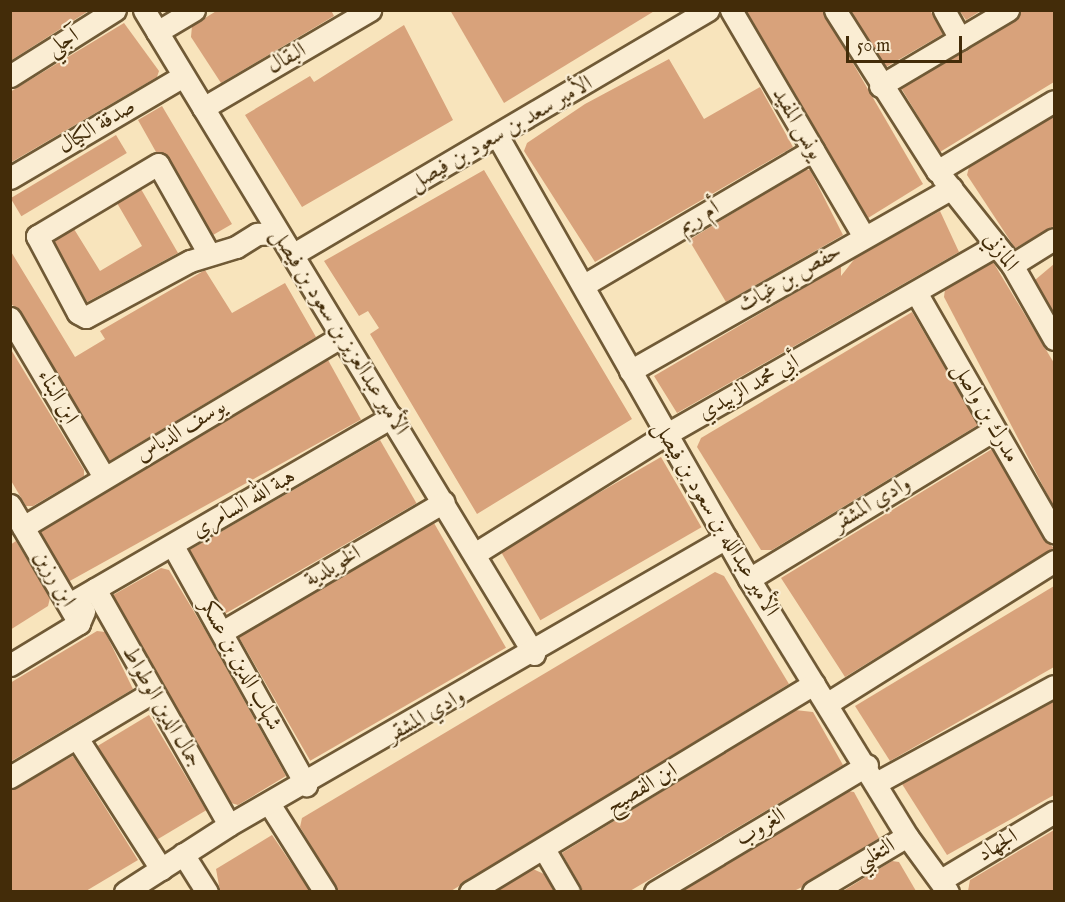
<!DOCTYPE html>
<html>
<head>
<meta charset="utf-8">
<style>
	body { margin:0 }
	#map { position:relative; width:1065px; height:902px; overflow:hidden; background:#f8e4bc; font-family:"IM FELL English",Amiri,serif }
	div>[style] { position:absolute }
	[style*='--x'] { left:calc(var(--x)*1px); top:calc(var(--y)*1px); width:calc(var(--w)*1px); rotate:calc(var(--a)*1deg) }
	.building>* { inset:0; background:#d8a27b; transform-origin:0 0 }
	.roads { filter:drop-shadow(2px 0 #705a36) drop-shadow(-2px 0 #705a36) drop-shadow(0 2px #705a36) drop-shadow(0 -2px #705a36) }
	.minor>* { height:21px; margin:-10.5px; padding:0 10.5px; transform-origin:10.5px; border-radius:10.5px; background:#faedd3 }
	span { translate:-50% -50%; white-space:nowrap; text-align:center; line-height:1.15; -webkit-text-stroke:4.5px #faedd3; paint-order:stroke }
	.street-label { font-size:22px; color:#432c09 }
	.frame { position:absolute; inset:0; border:12px solid #432c09; pointer-events:none }
	.scale { position:absolute; left:846px; top:36px; width:116px; height:27px; box-sizing:border-box; border:3px solid #432c09; border-top:0; padding-left:8px; font-size:18px; line-height:21px; white-space:nowrap; color:#432c09; -webkit-text-stroke:4px #faedd3; paint-order:stroke }
</style>
</head>
<body>
<div id="map">
	<div class="building">
		<div style="clip-path:polygon(10px 10px,90px 10px,10px 61px)"></div>
		<div style="clip-path:polygon(218px 10px,331px 10px,334px 16px,221px 83px,191px 37px,192px 26px)"></div>
		<div style="clip-path:polygon(450px 10px,656px 10px,504px 103px)"></div>
		<div style="clip-path:polygon(746px 10px,822px 10px,923px 184px,868px 218px)"></div>
		<div style="clip-path:polygon(850px 10px,930px 10px,943px 34px,886px 67px)"></div>
		<div style="clip-path:polygon(959px 10px,982px 10px,966px 20px)"></div>
		<div style="clip-path:polygon(1021px 10px,1054px 10px,1054px 82px,940px 152px,901px 88px,1015px 21px)"></div>
		<div style="clip-path:polygon(124px 23px,159px 71px,157px 77px,10px 163px,10px 92px)"></div>
		<div style="clip-path:polygon(404px 25px,453px 120px,302px 207px,245px 115px,310px 76px,314px 82px)"></div>
		<div style="clip-path:polygon(669px 59px,704px 119px,760px 87px,793px 147px,595px 262px,524px 151px,527px 143px,585px 104px)"></div>
		<div style="clip-path:polygon(162px 106px,232px 224px,213px 235px,169px 158px,156px 152px,138px 120px)"></div>
		<div style="clip-path:polygon(1054px 116px,1054px 226px,1015px 248px,967px 175px,969px 167px)"></div>
		<div style="left:116px;top:135px;width:21px;height:123px;rotate:59deg"></div>
		<div style="clip-path:polygon(484px 170px,632px 419px,477px 514px,370px 334px,379px 328px,368px 311px,359px 316px,324px 261px)"></div>
		<div style="clip-path:polygon(804px 170px,810px 170px,843px 235px,726px 302px,689px 240px)"></div>
		<div style="clip-path:polygon(141px 189px,178px 253px,87px 302px,54px 241px,74px 229px,100px 271px,142px 246px,117px 203px)"></div>
		<div style="clip-path:polygon(940px 211px,959px 252px,677px 413px,654px 376px,841px 266px,841px 276px,856px 257px)"></div>
		<div style="clip-path:polygon(10px 250px,75px 357px,105px 339px,100px 331px,205px 270px,232px 313px,285px 283px,316px 337px,109px 461px,21px 312px,10px 303px)"></div>
		<div style="clip-path:polygon(993px 262px,1054px 363px,1054px 507px,944px 297px,945px 289px)"></div>
		<div style="clip-path:polygon(1054px 264px,1054px 314px,1035px 280px)"></div>
		<div style="clip-path:polygon(912px 312px,978px 425px,772px 550px,761px 550px,697px 447px,701px 438px)"></div>
		<div style="clip-path:polygon(10px 348px,84px 470px,84px 476px,33px 506px,26px 506px,10px 479px)"></div>
		<div style="left:328px;top:360px;width:68px;height:335px;rotate:61deg"></div>
		<div style="left:380px;top:440px;width:73px;height:220px;rotate:60deg"></div>
		<div style="clip-path:polygon(992px 449px,1043px 538px,1054px 548px,845px 677px,781px 578px)"></div>
		<div style="left:661px;top:457px;width:81px;height:186px;rotate:60deg"></div>
		<div style="left:434px;top:523px;width:144px;height:226px;rotate:60deg"></div>
		<div style="clip-path:polygon(16px 541px,50px 598px,48px 606px,10px 630px,10px 545px)"></div>
		<div style="clip-path:polygon(161px 568px,169px 570px,205px 630px,286px 776px,238px 805px,231px 803px,113px 595px)"></div>
		<div style="clip-path:polygon(715px 572px,724px 576px,789px 684px,451px 891px,338px 891px,300px 827px,302px 818px)"></div>
		<div style="clip-path:polygon(1054px 586px,1054px 667px,890px 761px,855px 706px)"></div>
		<div style="clip-path:polygon(97px 631px,105px 632px,133px 689px,10px 762px,10px 683px)"></div>
		<div style="clip-path:polygon(1054px 700px,1054px 795px,947px 855px,902px 784px)"></div>
		<div style="clip-path:polygon(795px 710px,813px 712px,843px 765px,630px 891px,582px 891px,562px 853px)"></div>
		<div style="left:149px;top:715px;width:111px;height:60px;rotate:59deg"></div>
		<div style="clip-path:polygon(73px 756px,138px 860px,86px 891px,10px 891px,10px 790px)"></div>
		<div style="clip-path:polygon(848px 791px,854px 792px,879px 838px,802px 887px,794px 891px,682px 891px)"></div>
		<div style="clip-path:polygon(1054px 830px,1054px 891px,968px 891px,970px 880px)"></div>
		<div style="clip-path:polygon(272px 835px,310px 891px,220px 891px,216px 869px)"></div>
		<div style="clip-path:polygon(892px 861px,899px 862px,916px 891px,843px 891px)"></div>
		<div style="clip-path:polygon(533px 869px,544px 874px,554px 891px,495px 891px)"></div>
	</div>
	<div class="roads">
		<div class="minor">
			<div style="--x:144;--y:10;--w:753;--a:58.8"></div>
			<div style="--x:731;--y:10;--w:263;--a:59.6"></div>
			<div style="--x:835;--y:10;--w:191;--a:57.6"></div>
			<div style="--x:937;--y:171;--w:136;--a:-30.9"></div>
			<div style="--x:944;--y:10;--w:33;--a:61"></div>
			<div style="--x:157;--y:32;--w:43;--a:-30.7"></div>
			<div style="--x:10;--y:76;--w:124;--a:-32.2"></div>
			<div style="--x:880;--y:86;--w:149;--a:-30.7"></div>
			<div style="--x:203;--y:108;--w:194;--a:-30.4"></div>
			<div style="--x:498;--y:137;--w:508;--a:60.41"></div>
			<div style="--x:749;--y:579;--w:302;--a:58.4"></div>
			<div style="--x:907;--y:836;--w:69;--a:53.8"></div>
			<div style="--x:942;--y:177;--w:112;--a:51.5"></div>
			<div style="--x:1012;--y:265;--w:85;--a:60.4"></div>
			<div style="--x:10;--y:178;--w:201;--a:-30.5"></div>
			<div style="--x:209;--y:254;--w:103;--a:-119.5"></div>
			<div style="--x:158;--y:164;--w:141;--a:149.2"></div>
			<div style="--x:37;--y:236;--w:87;--a:62"></div>
			<div style="--x:78;--y:313;--w:9;--a:27"></div>
			<div style="--x:86;--y:317;--w:118;--a:-28.3"></div>
			<div style="--x:190;--y:261;--w:48;--a:-16.9"></div>
			<div style="--x:236;--y:247;--w:25;--a:-32"></div>
			<div style="--x:257;--y:234;--w:21;--a:-3"></div>
			<div style="--x:292;--y:255;--w:483;--a:-30.5"></div>
			<div style="--x:1012;--y:265;--w:49;--a:-31.8"></div>
			<div style="--x:584;--y:285;--w:266;--a:-30.5"></div>
			<div style="--x:917;--y:294;--w:275;--a:60.1"></div>
			<div style="--x:10;--y:318;--w:185;--a:59.4"></div>
			<div style="--x:630;--y:371;--w:370;--a:-29.6"></div>
			<div style="--x:10;--y:505;--w:137;--a:59.7"></div>
			<div style="--x:23;--y:527;--w:370;--a:-30.9"></div>
			<div style="--x:173;--y:546;--w:274;--a:60.9"></div>
			<div style="--x:476;--y:553;--w:223;--a:-32"></div>
			<div style="--x:665;--y:435;--w:380;--a:-29.8"></div>
			<div style="--x:749;--y:579;--w:287;--a:-31.3"></div>
			<div style="--x:95;--y:589;--w:271;--a:60.4"></div>
			<div style="--x:69;--y:604;--w:373;--a:-30.1"></div>
			<div style="--x:222;--y:632;--w:257;--a:-30.4"></div>
			<div style="--x:10;--y:665;--w:81;--a:-31.3"></div>
			<div style="--x:79;--y:623;--w:13;--a:-67"></div>
			<div style="--x:828;--y:703;--w:267;--a:-32.1"></div>
			<div style="--x:77;--y:738;--w:156;--a:57.3"></div>
			<div style="--x:10;--y:777;--w:164;--a:-30.8"></div>
			<div style="--x:878;--y:782;--w:200;--a:-28.6"></div>
			<div style="--x:270;--y:805;--w:103;--a:57.7"></div>
			<div style="--x:544;--y:849;--w:50;--a:59.8"></div>
			<div style="--x:183;--y:854;--w:45;--a:57.7"></div>
			<div style="--x:941;--y:880;--w:132;--a:-31"></div>
			<div style="--x:125;--y:892;--w:124;--a:-32.8"></div>
			<div style="--x:229;--y:825;--w:574;--a:-30"></div>
			<div style="--x:470;--y:892;--w:402;--a:-31.2"></div>
			<div style="--x:655;--y:892;--w:247;--a:-30.9"></div>
			<div style="--x:813;--y:892;--w:109;--a:-30.8"></div>
		</div>
	</div>
	<div class="street-label">
		<span style="left:63px;top:43px;rotate:-32deg">آجلي</span>
		<span style="left:287px;top:59px;rotate:-30deg">البقال</span>
		<span style="left:797px;top:124px;rotate:60deg">يونس المفيد</span>
		<span style="left:97px;top:127px;rotate:-31deg">صدقة الكيال</span>
		<span style="left:501px;top:134px;rotate:-30deg">الأمير سعد بن سعود بن فيصل</span>
		<span style="left:699px;top:218px;rotate:-31deg">أم ريم</span>
		<span style="left:1000px;top:252px;rotate:53deg">المازني</span>
		<span style="left:790px;top:279px;rotate:-30deg">حفص بن غياث</span>
		<span style="left:339px;top:332px;rotate:58deg">الأمير عبدالعزيز بن سعود بن فيصل</span>
		<span style="left:749px;top:388px;rotate:-29deg">أبي محمد الزبيدي</span>
		<span style="left:57px;top:397px;rotate:60deg">ابن البناء</span>
		<span style="left:985px;top:413px;rotate:60deg">مدرك بن واصل</span>
		<span style="left:181px;top:431px;rotate:-31deg">يوسف الدباس</span>
		<span style="left:244px;top:504px;rotate:-30deg">هبة الله السامري</span>
		<span style="left:872px;top:504px;rotate:-31deg">وادي المشقر</span>
		<span style="left:715px;top:519px;rotate:59deg">الأمير عبدالله بن سعود بن فيصل</span>
		<span style="left:333px;top:567px;rotate:-30deg">الخويلدية</span>
		<span style="left:54px;top:579px;rotate:60deg">ابن رزين</span>
		<span style="left:240px;top:665px;rotate:61deg">شهاب الدين بن عسكر</span>
		<span style="left:161px;top:707px;rotate:60deg">جمال الدين الوطواط</span>
		<span style="left:426px;top:716px;rotate:-30deg">وادي المشقر</span>
		<span style="left:642px;top:789px;rotate:-31deg">ابن الفصيح</span>
		<span style="left:761px;top:828px;rotate:-31deg">الغروب</span>
		<span style="left:998px;top:846px;rotate:-31deg">الجهاد</span>
		<span style="left:875px;top:855px;rotate:-30deg">التغلبي</span>
	</div>
	<div class="frame"></div>
	<div class="scale">50 m</div>
</div>
</body>
</html>
